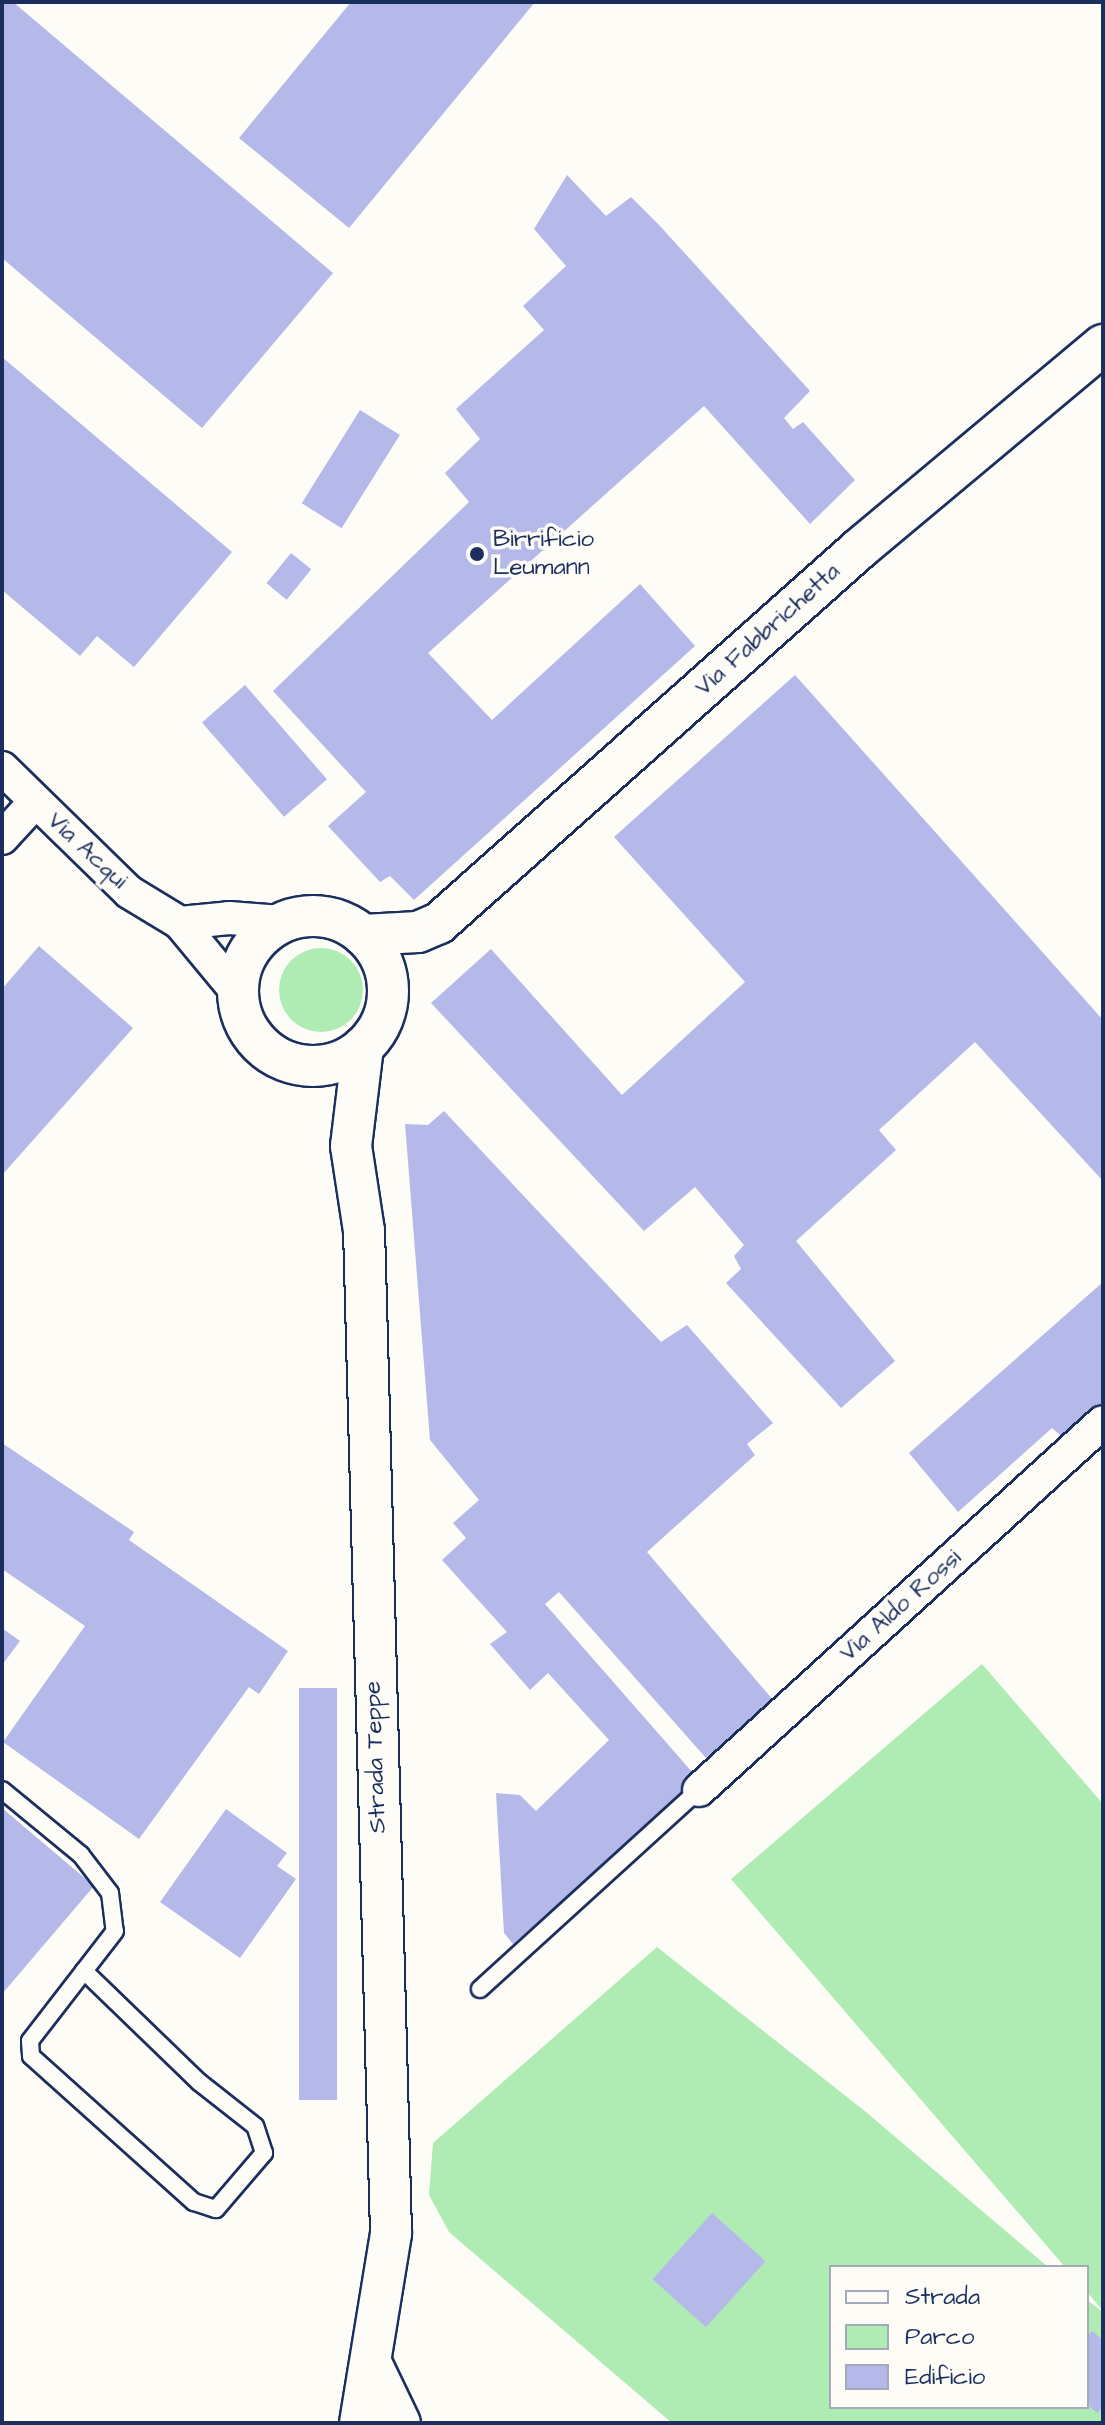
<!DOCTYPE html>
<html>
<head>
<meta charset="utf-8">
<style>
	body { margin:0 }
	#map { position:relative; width:1105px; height:2425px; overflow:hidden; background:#fdfcf7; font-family:"Architects Daughter",sans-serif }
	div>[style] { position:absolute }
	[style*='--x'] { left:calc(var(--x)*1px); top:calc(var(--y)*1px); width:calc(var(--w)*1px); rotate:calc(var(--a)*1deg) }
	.green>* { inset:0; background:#aeecb3 }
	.round { border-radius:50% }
	.building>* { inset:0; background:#b5b9ea; transform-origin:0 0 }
	.roads { filter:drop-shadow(2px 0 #1b2f5e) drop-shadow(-2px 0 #1b2f5e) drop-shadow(0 2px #1b2f5e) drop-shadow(0 -2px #1b2f5e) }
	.service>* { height:16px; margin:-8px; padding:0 8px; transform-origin:8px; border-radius:8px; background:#fdfcf7 }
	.minor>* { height:32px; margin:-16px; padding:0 16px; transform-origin:16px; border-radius:16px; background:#fdfcf7 }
	.tertiary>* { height:40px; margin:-20px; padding:0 20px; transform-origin:20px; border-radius:20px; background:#fdfcf7 }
	.tertiary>.ring { margin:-20px; padding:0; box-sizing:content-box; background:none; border:40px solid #fdfcf7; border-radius:50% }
	.dots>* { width:22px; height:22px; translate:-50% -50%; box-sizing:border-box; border:4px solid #fdfcf7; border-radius:50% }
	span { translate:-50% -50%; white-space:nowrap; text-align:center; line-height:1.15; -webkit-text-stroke:7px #fdfcf7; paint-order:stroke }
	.poi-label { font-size:24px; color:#1b2f5e }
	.left { translate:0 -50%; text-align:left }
	.street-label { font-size:24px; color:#1b2f5e }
	.frame { position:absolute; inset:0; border:4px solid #1b2f5e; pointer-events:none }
	.legend { position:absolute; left:829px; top:2265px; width:260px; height:144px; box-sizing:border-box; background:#fdfcf7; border:2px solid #a3aaba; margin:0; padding:10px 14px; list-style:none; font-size:24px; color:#1b2f5e }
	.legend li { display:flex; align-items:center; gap:16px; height:40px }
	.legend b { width:40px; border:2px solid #a3aaba }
</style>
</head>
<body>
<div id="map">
	<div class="green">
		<div class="round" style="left:279px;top:948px;width:84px;height:84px"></div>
		<div style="clip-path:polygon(982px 1664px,1103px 1804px,1103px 2311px,1087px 2292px,1087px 2267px,1065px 2267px,731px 1879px)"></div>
		<div style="clip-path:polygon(657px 1947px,866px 2112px,1048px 2267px,831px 2267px,831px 2407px,1087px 2407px,1087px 2300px,1103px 2312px,1103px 2423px,672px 2423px,449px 2232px,429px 2195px,433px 2143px)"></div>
	</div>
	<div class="building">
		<div style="clip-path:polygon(2px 2px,13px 2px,333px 273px,202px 428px,2px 258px)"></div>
		<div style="clip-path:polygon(351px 2px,535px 2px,349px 228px,239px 138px)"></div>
		<div style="clip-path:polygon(567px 175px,606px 216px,631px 197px,660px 226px,810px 391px,784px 418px,793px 429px,803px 422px,855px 480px,810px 524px,704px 406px,428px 653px,492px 720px,640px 584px,695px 646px,414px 900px,390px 876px,380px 882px,328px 826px,366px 792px,273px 691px,469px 502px,445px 473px,480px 439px,456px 409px,544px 330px,523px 306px,566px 266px,534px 229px)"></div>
		<div style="clip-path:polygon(2px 357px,232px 552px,134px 667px,97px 636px,80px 656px,2px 590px)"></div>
		<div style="left:360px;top:410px;width:47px;height:110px;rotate:32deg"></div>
		<div style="left:291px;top:553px;width:26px;height:39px;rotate:39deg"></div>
		<div style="clip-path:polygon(795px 675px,1103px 1020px,1103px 1181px,975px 1042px,879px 1130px,896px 1150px,796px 1241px,895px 1361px,841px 1408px,726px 1283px,741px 1269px,734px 1256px,744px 1245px,695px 1187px,644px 1231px,431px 1003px,491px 949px,622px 1095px,745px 982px,614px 837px)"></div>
		<div style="left:245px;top:685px;width:125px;height:57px;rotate:49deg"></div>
		<div style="clip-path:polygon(39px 946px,133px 1028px,2px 1175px,2px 989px)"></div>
		<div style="clip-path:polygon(444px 1111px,661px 1342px,687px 1325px,773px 1423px,747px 1444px,755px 1455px,647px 1552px,773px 1700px,706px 1758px,559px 1592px,545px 1604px,700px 1781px,513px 1944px,504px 1933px,496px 1793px,520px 1795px,536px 1811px,609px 1740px,548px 1673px,530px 1690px,490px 1644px,507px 1632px,442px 1560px,466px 1538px,453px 1523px,479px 1500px,430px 1440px,405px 1124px,428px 1125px)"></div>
		<div style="clip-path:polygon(1103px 1282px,1103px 1402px,1064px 1438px,1052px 1428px,958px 1512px,909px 1453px)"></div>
		<div style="clip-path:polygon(2px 1443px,134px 1532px,129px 1540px,288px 1651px,259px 1694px,249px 1687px,139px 1839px,3px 1742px,85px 1626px,2px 1569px)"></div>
		<div style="clip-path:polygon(2px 1628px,20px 1641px,2px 1665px)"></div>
		<div style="left:299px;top:1688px;width:38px;height:412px"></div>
		<div style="clip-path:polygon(2px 1808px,94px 1886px,2px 1994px)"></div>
		<div style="clip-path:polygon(226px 1809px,287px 1853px,277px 1866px,296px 1879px,240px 1958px,160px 1902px)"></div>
		<div style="left:712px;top:2213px;width:72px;height:89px;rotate:42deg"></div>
		<div style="clip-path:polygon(1092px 2331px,1103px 2340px,1103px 2406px,1098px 2413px,1087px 2405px,1087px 2337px)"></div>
	</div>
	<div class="roads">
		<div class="service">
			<div style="--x:2;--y:1790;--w:102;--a:39.4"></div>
			<div style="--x:81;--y:1855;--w:48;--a:52.7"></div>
			<div style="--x:110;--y:1893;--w:38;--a:83"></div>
			<div style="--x:115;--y:1931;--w:139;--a:127.7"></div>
			<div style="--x:30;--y:2041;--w:15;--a:86"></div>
			<div style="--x:31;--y:2056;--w:219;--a:41.9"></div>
			<div style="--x:194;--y:2202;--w:23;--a:18"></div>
			<div style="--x:216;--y:2209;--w:74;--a:-49.4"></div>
			<div style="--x:264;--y:2153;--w:28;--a:-108"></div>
			<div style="--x:255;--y:2126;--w:71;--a:-141.8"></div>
			<div style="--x:199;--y:2082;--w:160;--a:-136"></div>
			<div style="--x:480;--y:1989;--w:296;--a:-42.3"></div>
		</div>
		<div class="minor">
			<div style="--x:2;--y:768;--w:177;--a:44.3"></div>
			<div style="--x:129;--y:892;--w:60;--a:31.3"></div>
			<div style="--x:180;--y:923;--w:91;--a:50.4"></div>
			<div style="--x:2;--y:838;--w:49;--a:-47.5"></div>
			<div style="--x:180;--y:923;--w:49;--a:-5.8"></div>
			<div style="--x:229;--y:918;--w:52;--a:4.4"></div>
			<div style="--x:699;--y:1790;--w:546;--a:-42.33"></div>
		</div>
		<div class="tertiary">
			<div class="ring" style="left:238px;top:916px;width:110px;height:110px"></div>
			<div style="--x:363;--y:935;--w:55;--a:-3.1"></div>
			<div style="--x:418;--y:932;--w:23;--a:-23"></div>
			<div style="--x:439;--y:923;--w:562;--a:-41.68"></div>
			<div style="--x:859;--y:549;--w:318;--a:-39.9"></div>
			<div style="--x:373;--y:2367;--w:62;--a:64.3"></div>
			<div style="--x:360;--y:2423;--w:193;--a:-80.7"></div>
			<div style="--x:391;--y:2233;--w:1002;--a:-91.54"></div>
			<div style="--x:364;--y:1231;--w:86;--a:-98.7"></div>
			<div style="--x:351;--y:1146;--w:100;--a:-83.1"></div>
		</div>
	</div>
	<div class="dots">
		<div style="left:477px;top:554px;background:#1b2f5e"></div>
	</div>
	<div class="poi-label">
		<span class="left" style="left:493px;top:554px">Birrificio<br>Leumann</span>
	</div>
	<div class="street-label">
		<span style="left:768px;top:630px;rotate:-42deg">Via Fabbrichetta</span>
		<span style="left:87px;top:851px;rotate:43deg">Via Acqui</span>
		<span style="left:901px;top:1606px;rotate:-42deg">Via Aldo Rossi</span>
		<span style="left:376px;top:1757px;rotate:-92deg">Strada Teppe</span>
	</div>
	<div class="frame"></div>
	<ul class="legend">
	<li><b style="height:10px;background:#fdfcf7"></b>Strada</li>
	<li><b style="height:22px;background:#aeecb3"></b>Parco</li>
	<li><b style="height:22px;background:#b5b9ea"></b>Edificio</li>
	</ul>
</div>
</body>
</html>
